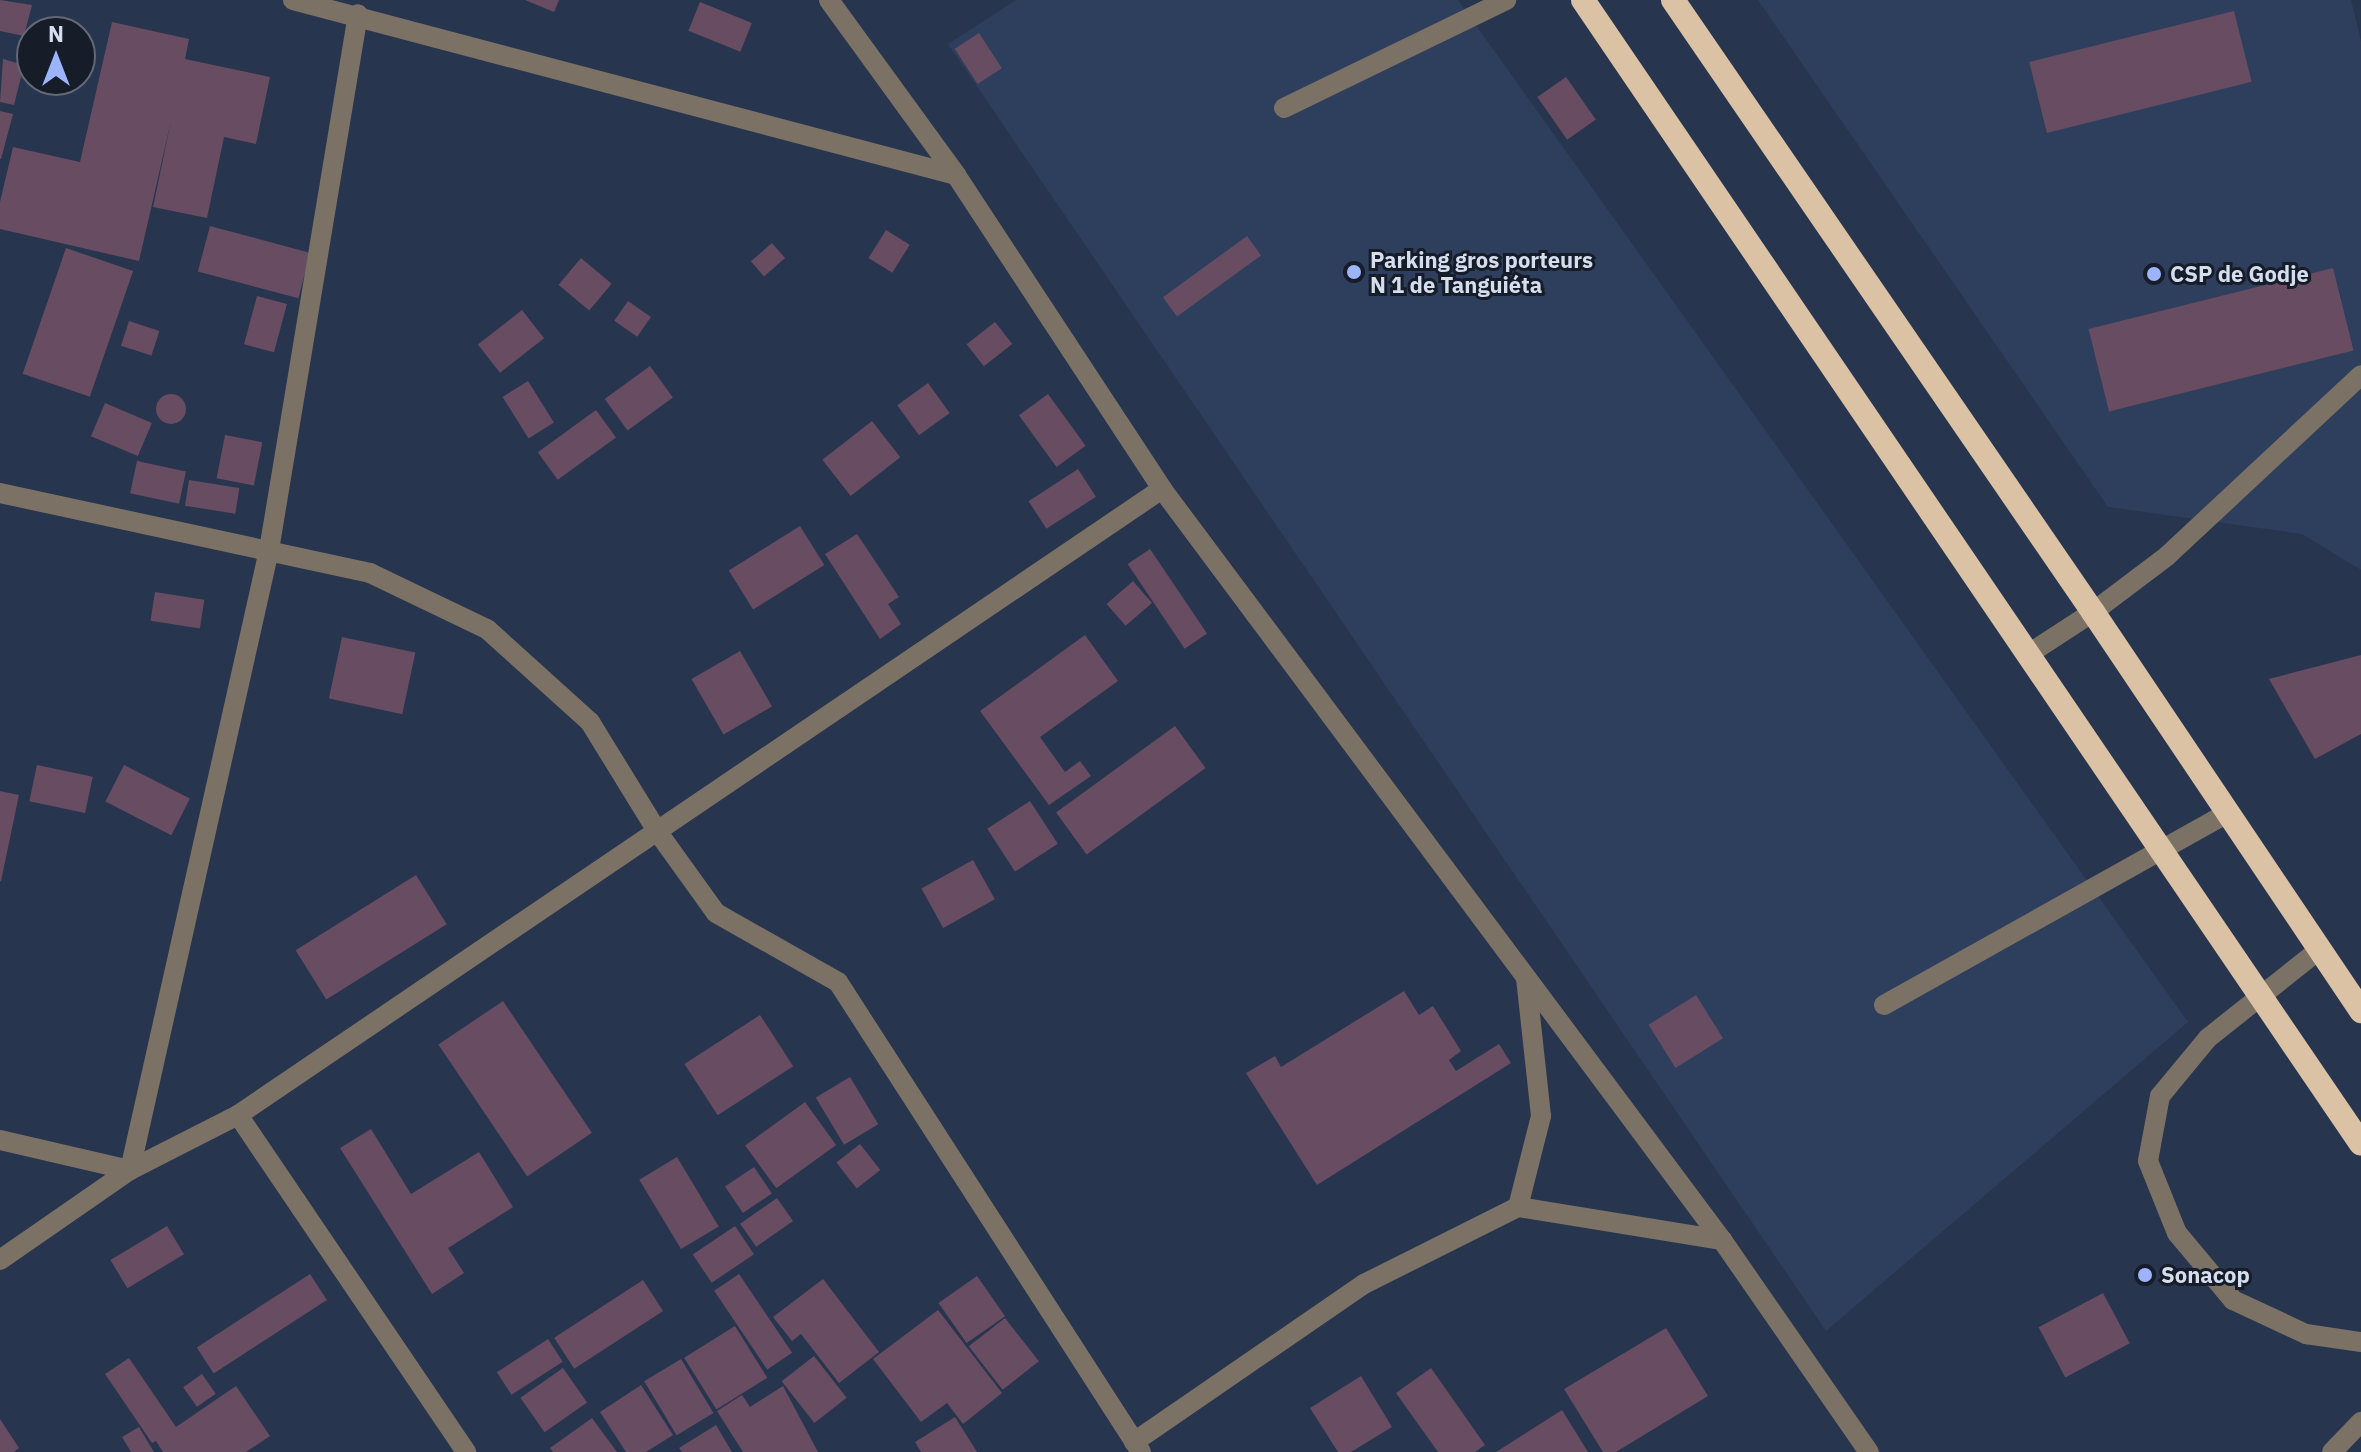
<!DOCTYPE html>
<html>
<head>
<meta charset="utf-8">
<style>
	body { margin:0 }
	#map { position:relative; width:2361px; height:1452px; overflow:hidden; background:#28354e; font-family:"IBM Plex Sans",sans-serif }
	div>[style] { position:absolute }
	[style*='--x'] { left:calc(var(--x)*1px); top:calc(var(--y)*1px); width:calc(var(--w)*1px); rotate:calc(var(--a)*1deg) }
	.built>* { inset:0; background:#2e3e5d }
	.building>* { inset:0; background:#674c62; transform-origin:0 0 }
	.round { border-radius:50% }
	.minor>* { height:20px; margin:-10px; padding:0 10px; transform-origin:10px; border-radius:10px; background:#7b7165 }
	.highway>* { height:24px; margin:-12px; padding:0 12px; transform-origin:12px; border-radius:12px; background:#dcc2a5 }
	.dots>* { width:22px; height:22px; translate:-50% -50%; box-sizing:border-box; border:4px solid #161c28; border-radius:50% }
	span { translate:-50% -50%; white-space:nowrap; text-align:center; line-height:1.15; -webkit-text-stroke:6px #161c28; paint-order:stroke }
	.poi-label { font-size:22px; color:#d5deee; font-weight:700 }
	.left { translate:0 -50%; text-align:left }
	.north { position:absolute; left:16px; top:16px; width:80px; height:80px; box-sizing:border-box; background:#161c28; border:2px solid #626a77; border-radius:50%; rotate:0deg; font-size:22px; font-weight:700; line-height:32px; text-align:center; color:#d5deee }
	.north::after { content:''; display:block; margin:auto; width:28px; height:36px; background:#9cb4fd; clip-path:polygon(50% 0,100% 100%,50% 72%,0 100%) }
</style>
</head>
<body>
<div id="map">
	<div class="built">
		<div style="clip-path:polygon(1016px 0,1458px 0,2188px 1022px,1826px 1331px,948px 44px)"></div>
		<div style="clip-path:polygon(1758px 0,2351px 0,2361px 41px,2361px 570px,2302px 534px,2108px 507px)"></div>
	</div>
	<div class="building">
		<div style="clip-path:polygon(0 0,32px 5px,24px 36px,0 31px)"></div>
		<div style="clip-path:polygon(525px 0,559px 0,554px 12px)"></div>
		<div style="left:700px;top:2px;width:56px;height:31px;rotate:22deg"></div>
		<div style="left:2234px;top:11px;width:73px;height:211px;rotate:76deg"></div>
		<div style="clip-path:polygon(112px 22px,189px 39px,185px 59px,270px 77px,256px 144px,224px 137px,207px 218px,153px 207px,171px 121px,139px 261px,0 229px,0 202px,13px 147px,80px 162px)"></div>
		<div style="left:979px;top:33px;width:42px;height:29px;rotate:57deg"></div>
		<div style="clip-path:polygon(3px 59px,24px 65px,14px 105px,0 102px)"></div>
		<div style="left:1566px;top:77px;width:52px;height:35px;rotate:55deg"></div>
		<div style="clip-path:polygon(0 111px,13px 114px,1px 159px,0 159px)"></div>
		<div style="left:210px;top:226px;width:104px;height:47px;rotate:15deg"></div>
		<div style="left:886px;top:230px;width:28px;height:33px;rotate:32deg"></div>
		<div style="left:1247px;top:236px;width:24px;height:104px;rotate:54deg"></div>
		<div style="left:772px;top:243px;width:20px;height:28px;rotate:49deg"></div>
		<div style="left:66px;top:248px;width:71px;height:133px;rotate:19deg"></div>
		<div style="left:581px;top:258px;width:40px;height:35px;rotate:40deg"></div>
		<div style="left:2333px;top:268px;width:85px;height:252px;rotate:76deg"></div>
		<div style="left:257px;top:296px;width:31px;height:50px;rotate:15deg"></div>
		<div style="left:628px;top:301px;width:28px;height:24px;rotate:35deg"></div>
		<div style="left:522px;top:310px;width:36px;height:56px;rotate:52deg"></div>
		<div style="left:129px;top:321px;width:32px;height:26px;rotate:18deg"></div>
		<div style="left:995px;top:322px;width:28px;height:36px;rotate:52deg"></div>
		<div style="left:650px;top:366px;width:39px;height:56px;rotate:54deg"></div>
		<div style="left:528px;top:381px;width:49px;height:30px;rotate:58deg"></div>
		<div style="left:928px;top:383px;width:37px;height:38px;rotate:54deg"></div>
		<div style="left:1048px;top:394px;width:64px;height:36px;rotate:54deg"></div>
		<div class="round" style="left:156px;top:394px;width:30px;height:30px"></div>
		<div style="left:105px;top:403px;width:51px;height:36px;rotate:23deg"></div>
		<div style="left:596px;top:410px;width:34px;height:72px;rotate:54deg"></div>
		<div style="left:872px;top:421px;width:46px;height:63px;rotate:52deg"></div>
		<div style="left:225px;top:435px;width:38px;height:44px;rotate:11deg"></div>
		<div style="left:137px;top:461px;width:50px;height:33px;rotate:12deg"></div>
		<div style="left:1078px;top:469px;width:33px;height:59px;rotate:57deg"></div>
		<div style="left:189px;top:480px;width:51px;height:26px;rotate:9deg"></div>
		<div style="left:800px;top:526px;width:46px;height:84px;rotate:58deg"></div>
		<div style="clip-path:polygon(857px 534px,899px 597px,888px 604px,901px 624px,880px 639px,825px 554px)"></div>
		<div style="left:1150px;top:549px;width:102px;height:27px;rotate:56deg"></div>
		<div style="left:1133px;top:581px;width:29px;height:35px;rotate:49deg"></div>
		<div style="left:155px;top:592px;width:50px;height:29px;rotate:9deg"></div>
		<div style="clip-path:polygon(1085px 635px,1118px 681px,1040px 737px,1065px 772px,1080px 761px,1091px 776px,1049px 805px,980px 711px)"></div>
		<div style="left:342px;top:637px;width:75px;height:63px;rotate:12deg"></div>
		<div style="left:740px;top:651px;width:64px;height:56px;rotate:60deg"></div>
		<div style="clip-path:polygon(2361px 655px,2361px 734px,2315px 759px,2269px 679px)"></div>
		<div style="left:1175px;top:726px;width:52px;height:147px;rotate:54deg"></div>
		<div style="left:37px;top:765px;width:57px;height:37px;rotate:12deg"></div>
		<div style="left:124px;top:765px;width:74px;height:41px;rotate:27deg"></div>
		<div style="clip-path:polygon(0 791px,19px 795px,1px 881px,0 881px)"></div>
		<div style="left:1030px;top:801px;width:51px;height:51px;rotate:57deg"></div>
		<div style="left:973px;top:860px;width:45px;height:59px;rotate:61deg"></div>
		<div style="left:416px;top:875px;width:58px;height:142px;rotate:58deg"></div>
		<div style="clip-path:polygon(1404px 991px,1419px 1015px,1433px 1006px,1461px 1051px,1449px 1060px,1456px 1071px,1499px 1044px,1511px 1063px,1317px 1185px,1246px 1073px,1275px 1056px,1281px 1067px)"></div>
		<div style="left:1696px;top:995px;width:51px;height:56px;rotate:58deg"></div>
		<div style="left:503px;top:1001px;width:159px;height:78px;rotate:56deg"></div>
		<div style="left:760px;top:1015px;width:61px;height:90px;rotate:57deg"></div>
		<div style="left:850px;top:1077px;width:55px;height:40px;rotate:59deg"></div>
		<div style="left:805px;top:1102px;width:53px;height:74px;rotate:54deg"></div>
		<div style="clip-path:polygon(371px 1129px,411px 1194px,479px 1152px,513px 1207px,448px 1248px,464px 1273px,432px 1294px,340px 1148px)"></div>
		<div style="left:860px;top:1144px;width:33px;height:30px;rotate:52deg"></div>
		<div style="left:677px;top:1157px;width:81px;height:44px;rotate:59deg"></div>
		<div style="left:754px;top:1167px;width:32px;height:35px;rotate:56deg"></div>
		<div style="left:777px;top:1198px;width:28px;height:45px;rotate:55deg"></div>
		<div style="left:167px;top:1226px;width:33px;height:66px;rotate:59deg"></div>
		<div style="left:735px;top:1226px;width:34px;height:51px;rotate:56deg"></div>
		<div style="left:310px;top:1274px;width:31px;height:135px;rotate:57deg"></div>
		<div style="left:739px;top:1274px;width:95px;height:30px;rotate:56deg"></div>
		<div style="left:977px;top:1276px;width:49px;height:47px;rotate:55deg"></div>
		<div style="clip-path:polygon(823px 1279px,879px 1352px,839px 1383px,801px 1334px,792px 1341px,773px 1317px)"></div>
		<div style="left:643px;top:1280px;width:37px;height:106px;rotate:57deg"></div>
		<div style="left:2103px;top:1293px;width:57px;height:73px;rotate:62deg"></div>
		<div style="clip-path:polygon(938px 1310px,1002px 1393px,963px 1424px,947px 1403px,921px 1422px,873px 1359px)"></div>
		<div style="left:1005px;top:1318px;width:55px;height:46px;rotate:52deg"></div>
		<div style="left:735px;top:1326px;width:61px;height:60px;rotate:58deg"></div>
		<div style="clip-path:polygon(1666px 1328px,1708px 1396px,1616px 1452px,1603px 1452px,1564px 1389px)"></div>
		<div style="left:548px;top:1339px;width:27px;height:61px;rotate:57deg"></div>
		<div style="left:814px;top:1356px;width:53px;height:41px;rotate:52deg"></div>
		<div style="clip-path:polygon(129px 1358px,176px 1427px,236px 1386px,270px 1436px,246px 1452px,163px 1452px,156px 1441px,152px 1443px,105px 1374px)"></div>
		<div style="left:681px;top:1359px;width:63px;height:43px;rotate:59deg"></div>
		<div style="left:563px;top:1368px;width:42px;height:52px;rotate:55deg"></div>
		<div style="clip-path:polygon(1431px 1368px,1485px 1445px,1475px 1452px,1438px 1452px,1396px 1393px)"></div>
		<div style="left:202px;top:1374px;width:24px;height:23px;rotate:55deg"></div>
		<div style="clip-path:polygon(1361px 1376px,1392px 1427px,1351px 1452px,1338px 1452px,1310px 1408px)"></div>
		<div style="clip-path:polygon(641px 1385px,673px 1435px,646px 1452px,626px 1452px,600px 1412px)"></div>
		<div style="clip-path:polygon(783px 1386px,818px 1452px,743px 1452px,717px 1411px,742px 1395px,750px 1407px)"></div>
		<div style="clip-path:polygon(1562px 1410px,1588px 1452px,1496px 1452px)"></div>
		<div style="clip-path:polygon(955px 1417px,977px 1452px,921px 1452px,915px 1442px)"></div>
		<div style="clip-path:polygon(592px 1418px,617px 1452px,553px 1452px,550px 1448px)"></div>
		<div style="clip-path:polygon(0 1419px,19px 1448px,14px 1452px,0 1452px)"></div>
		<div style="clip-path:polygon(716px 1425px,732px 1452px,682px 1452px,679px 1448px)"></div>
		<div style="clip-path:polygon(139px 1427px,154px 1452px,131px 1452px,122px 1437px)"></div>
	</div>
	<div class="minor">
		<div style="--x:293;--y:0;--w:686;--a:14.79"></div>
		<div style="--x:829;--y:0;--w:216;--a:54"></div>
		<div style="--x:956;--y:175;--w:376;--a:56.7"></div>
		<div style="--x:1162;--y:489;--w:937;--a:53.29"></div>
		<div style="--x:1722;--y:1240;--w:258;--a:55.3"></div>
		<div style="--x:1284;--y:108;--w:247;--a:-25.9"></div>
		<div style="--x:0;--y:493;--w:379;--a:12.2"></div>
		<div style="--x:370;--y:573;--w:130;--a:25.6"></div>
		<div style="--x:487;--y:629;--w:139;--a:42.1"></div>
		<div style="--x:590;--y:722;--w:128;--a:58.4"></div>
		<div style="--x:657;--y:831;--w:101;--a:54.3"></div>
		<div style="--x:716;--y:913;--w:140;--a:29.5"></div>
		<div style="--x:838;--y:982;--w:559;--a:57.19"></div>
		<div style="--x:2027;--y:655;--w:79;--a:-33.1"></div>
		<div style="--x:2093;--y:612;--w:93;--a:-37.1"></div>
		<div style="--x:2167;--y:556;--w:265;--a:-43"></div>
		<div style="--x:2320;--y:949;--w:143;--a:141.5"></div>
		<div style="--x:2208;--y:1038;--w:75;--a:129.6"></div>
		<div style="--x:2160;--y:1096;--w:66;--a:100.5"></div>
		<div style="--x:2148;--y:1161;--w:78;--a:68.1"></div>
		<div style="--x:2177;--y:1233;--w:87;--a:50.1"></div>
		<div style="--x:2233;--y:1300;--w:81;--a:25"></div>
		<div style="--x:2306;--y:1334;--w:56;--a:8.3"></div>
		<div style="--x:1884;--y:1005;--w:394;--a:-29.2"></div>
		<div style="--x:238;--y:1115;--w:407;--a:55.9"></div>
		<div style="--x:0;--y:1140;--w:133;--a:13"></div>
		<div style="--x:130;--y:1170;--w:635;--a:-77.36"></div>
		<div style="--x:269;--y:550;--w:543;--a:-80.57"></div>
		<div style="--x:1518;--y:1207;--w:94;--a:-75.8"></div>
		<div style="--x:1541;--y:1116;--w:138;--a:-96.2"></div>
		<div style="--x:0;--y:1260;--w:158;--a:-34.7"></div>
		<div style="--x:130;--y:1170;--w:121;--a:-27"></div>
		<div style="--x:238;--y:1115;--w:1116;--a:-34.12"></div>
		<div style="--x:1134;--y:1442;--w:279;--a:-34.5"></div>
		<div style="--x:1364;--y:1284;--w:172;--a:-26.6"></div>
		<div style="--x:1518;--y:1207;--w:207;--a:9.2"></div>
		<div style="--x:2332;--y:1452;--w:42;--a:-46"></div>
	</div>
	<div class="highway">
		<div style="--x:1583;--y:0;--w:1383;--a:55.78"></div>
		<div style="--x:1673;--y:0;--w:742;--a:55.54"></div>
		<div style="--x:2093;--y:612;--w:481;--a:56.1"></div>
	</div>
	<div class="dots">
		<div style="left:1354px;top:272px;background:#9cb4fd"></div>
		<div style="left:2154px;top:274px;background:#9cb4fd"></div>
		<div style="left:2145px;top:1275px;background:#9cb4fd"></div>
	</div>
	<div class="poi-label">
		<span class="left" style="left:1370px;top:272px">Parking gros porteurs<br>N 1 de Tanguiéta</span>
		<span class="left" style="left:2170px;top:274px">CSP de Godje</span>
		<span class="left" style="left:2161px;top:1275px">Sonacop</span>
	</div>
	<div class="north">N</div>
</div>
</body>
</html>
